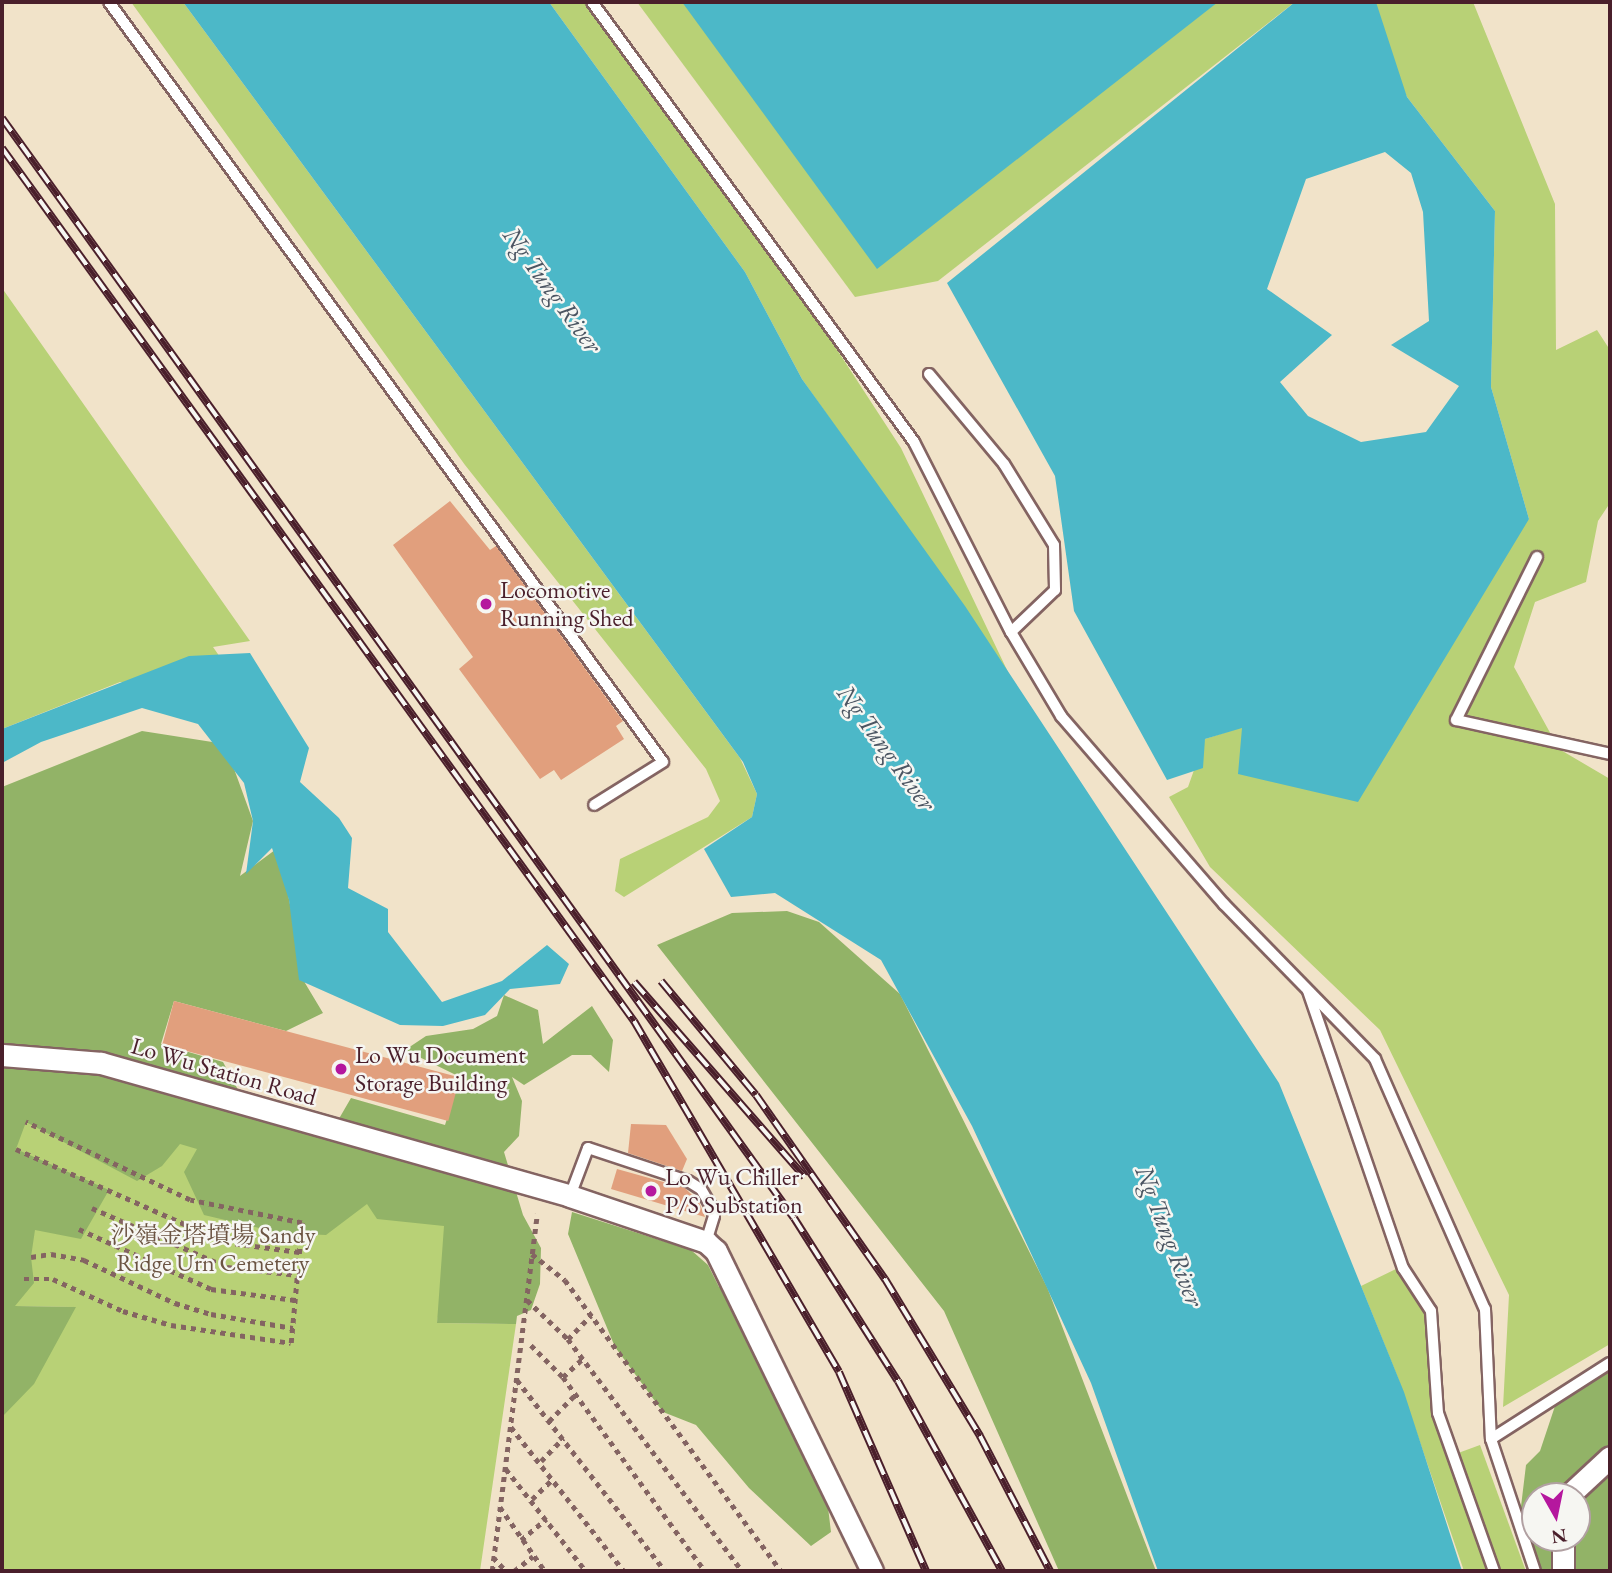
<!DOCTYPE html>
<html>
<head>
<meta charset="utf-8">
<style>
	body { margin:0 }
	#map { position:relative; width:1612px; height:1573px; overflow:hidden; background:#f1e3c9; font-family:"EB Garamond","Noto Serif SC",serif }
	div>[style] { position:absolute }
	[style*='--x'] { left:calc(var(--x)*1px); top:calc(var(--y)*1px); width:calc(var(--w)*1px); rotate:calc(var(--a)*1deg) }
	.green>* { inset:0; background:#b8d176; transform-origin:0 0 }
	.forest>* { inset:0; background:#92b367 }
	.water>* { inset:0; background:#4cb8c8 }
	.building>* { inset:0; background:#e19f7d; transform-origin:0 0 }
	.path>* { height:4.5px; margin-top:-2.25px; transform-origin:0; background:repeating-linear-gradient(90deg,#846462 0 5px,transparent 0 10px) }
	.roads { filter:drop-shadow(2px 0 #846462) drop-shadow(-2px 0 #846462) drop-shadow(0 2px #846462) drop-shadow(0 -2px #846462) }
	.lane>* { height:10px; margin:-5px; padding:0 5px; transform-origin:5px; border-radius:5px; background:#fff }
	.street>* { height:21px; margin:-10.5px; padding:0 10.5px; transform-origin:10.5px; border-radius:10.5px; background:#fff }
	.rail>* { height:8px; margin-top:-4px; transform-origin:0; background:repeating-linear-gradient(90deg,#f6f6f2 0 16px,#4a1f2b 0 32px); box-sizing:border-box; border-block:2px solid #4a1f2b }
	.dots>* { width:19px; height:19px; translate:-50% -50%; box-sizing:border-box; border:4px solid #f6f6f2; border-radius:50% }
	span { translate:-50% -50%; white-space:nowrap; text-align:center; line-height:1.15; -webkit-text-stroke:5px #f6f6f2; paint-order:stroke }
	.poi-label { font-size:24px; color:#4a1f2b }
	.left { translate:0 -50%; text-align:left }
	.street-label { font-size:24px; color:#4a1f2b }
	.park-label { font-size:24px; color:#6b5442 }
	.water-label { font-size:26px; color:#4b5562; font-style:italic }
	.frame { position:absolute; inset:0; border:4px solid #4a1f2b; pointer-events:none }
	.north { position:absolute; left:1521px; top:1482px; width:70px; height:70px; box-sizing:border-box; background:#f6f6f2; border:2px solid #b1a0a2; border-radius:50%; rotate:171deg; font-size:19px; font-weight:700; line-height:28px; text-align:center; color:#4a1f2b }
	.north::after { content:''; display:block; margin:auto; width:24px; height:32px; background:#b5179e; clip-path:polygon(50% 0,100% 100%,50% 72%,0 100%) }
</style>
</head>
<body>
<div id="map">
	<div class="green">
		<div style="clip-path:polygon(131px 2px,183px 2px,740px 758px,757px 794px,752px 817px,624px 897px,615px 891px,620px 859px,708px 817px,720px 801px,706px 769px,465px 465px)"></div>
		<div style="clip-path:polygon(549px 2px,595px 2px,776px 256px,901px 448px,1008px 672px,802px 379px,745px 272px)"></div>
		<div style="clip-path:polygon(637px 2px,1295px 2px,938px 281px,855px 297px)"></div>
		<div style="clip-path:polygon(1365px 2px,1473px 2px,1555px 204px,1556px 350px,1597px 330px,1610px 350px,1610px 503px,1598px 521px,1586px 582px,1535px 602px,1514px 667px,1559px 749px,1610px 779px,1610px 1344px,1503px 1407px,1509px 1295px,1380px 1030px,1210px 867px,1169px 797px,1188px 787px,1205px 739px,1242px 727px,1529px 519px,1491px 387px,1495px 211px,1407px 97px)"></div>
		<div style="clip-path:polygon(2px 288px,250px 641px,213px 647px,257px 710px,120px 682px,2px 729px)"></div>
		<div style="clip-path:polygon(2px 1081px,457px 1194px,437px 1323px,516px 1324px,480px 1571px,2px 1571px,2px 1415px,75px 1307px,2px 1306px)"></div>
		<div style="clip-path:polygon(1398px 1268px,1431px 1311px,1436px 1424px,1491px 1571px,1464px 1571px,1398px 1378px,1361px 1286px)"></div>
		<div style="left:1480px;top:1445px;width:134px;height:29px;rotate:70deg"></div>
	</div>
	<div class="forest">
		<div style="clip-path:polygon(142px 731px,225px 744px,253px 821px,240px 876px,279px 847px,305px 983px,323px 1013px,286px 1031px,174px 1001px,161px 1044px,223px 1062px,243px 1099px,333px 1129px,351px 1098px,445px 1125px,460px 1077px,405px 1050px,426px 1036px,473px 1029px,497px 1016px,504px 995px,538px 1010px,543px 1044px,592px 1006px,613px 1040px,609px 1072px,591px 1055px,572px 1055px,524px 1085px,512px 1077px,522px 1101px,519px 1136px,504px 1152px,523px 1215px,541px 1248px,540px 1284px,531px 1310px,517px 1316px,516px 1324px,437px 1323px,444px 1226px,377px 1219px,367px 1204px,326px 1235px,280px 1233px,204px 1215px,184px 1172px,197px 1149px,180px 1144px,162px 1166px,137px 1181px,26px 1122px,16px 1149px,109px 1190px,81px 1239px,35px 1230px,31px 1257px,34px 1283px,15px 1306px,76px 1307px,34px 1384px,2px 1417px,2px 787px)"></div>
		<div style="clip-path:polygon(787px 911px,819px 922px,900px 994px,1047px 1287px,1156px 1571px,1059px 1571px,944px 1311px,657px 945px,732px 913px)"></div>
		<div style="clip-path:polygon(572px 1212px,691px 1250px,708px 1265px,719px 1287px,738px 1285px,782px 1362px,781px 1390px,823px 1466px,831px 1532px,811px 1546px,749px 1488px,696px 1425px,663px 1412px,615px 1347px,568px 1234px)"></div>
		<div style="clip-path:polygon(evenodd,1610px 1363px,1610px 1571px,1537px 1571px,1519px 1523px,1526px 1465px,1540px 1451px,1559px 1394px,1610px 1363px,1535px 1496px,1577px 1496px,1577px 1538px,1535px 1538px,1535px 1496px)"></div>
	</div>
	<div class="water">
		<div style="clip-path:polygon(183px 2px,549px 2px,745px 272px,802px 379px,965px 606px,1279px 1083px,1404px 1392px,1462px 1571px,1158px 1571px,1091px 1383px,972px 1126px,881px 960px,775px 893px,731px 897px,704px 849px,752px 817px,757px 794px,743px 762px)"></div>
		<div style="clip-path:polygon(682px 2px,1218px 2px,877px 269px)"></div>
		<div style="clip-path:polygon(evenodd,1295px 2px,1376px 2px,1407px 97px,1495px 211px,1491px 387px,1529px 519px,1358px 802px,1238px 774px,1242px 728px,1205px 739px,1203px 768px,1167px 780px,1074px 611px,1055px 476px,947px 283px,1295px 2px,1385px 152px,1411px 173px,1423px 212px,1429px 321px,1391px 345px,1459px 386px,1426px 432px,1361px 442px,1308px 416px,1280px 382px,1332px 335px,1267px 289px,1306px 179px,1385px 152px)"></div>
		<div style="clip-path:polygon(250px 653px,309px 748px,300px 782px,339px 818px,352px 838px,348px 888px,388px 909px,388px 932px,442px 1002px,502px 981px,547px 945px,569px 964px,560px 984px,510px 989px,485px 1015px,443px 1026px,400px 1025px,299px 980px,289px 900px,272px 848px,246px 874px,253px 821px,244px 783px,198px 724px,142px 708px,41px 742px,2px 763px,2px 729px,189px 656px)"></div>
	</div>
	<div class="building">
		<div style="clip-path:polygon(450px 501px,490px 550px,496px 546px,623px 721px,616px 726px,624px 739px,561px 780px,554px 770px,540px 779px,459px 669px,473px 657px,393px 545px)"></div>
		<div style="left:174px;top:1001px;width:296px;height:45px;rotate:15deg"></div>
		<div style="clip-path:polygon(631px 1124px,666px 1125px,687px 1159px,682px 1171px,628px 1153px)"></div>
		<div style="clip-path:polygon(617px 1169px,685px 1188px,699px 1202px,705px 1217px,611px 1189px)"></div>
	</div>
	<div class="path">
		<div style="--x:16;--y:1149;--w:229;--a:24"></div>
		<div style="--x:225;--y:1242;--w:75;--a:7.7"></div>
		<div style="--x:92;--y:1208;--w:147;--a:23.6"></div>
		<div style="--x:227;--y:1267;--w:71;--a:6.4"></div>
		<div style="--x:79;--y:1229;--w:145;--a:24.4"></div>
		<div style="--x:211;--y:1289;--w:85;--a:7.5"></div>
		<div style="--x:532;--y:1254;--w:42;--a:38.2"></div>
		<div style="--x:565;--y:1280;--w:362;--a:53.4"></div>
		<div style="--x:31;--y:1257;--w:20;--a:-9"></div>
		<div style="--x:51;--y:1254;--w:34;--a:10"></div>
		<div style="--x:84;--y:1260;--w:101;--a:25.3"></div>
		<div style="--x:175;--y:1303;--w:38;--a:17"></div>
		<div style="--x:211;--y:1314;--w:83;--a:9.7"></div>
		<div style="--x:24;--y:1279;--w:29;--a:0"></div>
		<div style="--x:53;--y:1279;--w:77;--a:24.6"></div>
		<div style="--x:123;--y:1311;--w:50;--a:16.3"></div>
		<div style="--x:171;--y:1325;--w:121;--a:8.5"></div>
		<div style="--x:291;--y:1343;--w:121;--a:-84.8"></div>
		<div style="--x:302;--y:1223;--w:114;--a:-168.4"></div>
		<div style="--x:190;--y:1200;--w:182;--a:-154.6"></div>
		<div style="--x:527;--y:1300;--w:57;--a:43.6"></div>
		<div style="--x:568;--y:1339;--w:290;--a:53.1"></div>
		<div style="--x:568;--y:1339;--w:33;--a:-46"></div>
		<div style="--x:531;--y:1345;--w:45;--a:45"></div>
		<div style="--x:563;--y:1377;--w:240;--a:53.8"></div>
		<div style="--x:563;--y:1377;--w:26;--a:-43"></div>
		<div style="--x:517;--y:1380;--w:242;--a:52.2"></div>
		<div style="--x:549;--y:1421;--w:38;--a:-45"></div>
		<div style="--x:511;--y:1427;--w:183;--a:51.9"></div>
		<div style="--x:541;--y:1461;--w:32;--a:-46"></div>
		<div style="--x:506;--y:1469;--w:130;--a:51.9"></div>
		<div style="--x:532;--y:1499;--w:30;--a:-44"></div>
		<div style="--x:500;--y:1507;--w:78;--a:54.9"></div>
		<div style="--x:521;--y:1540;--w:33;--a:-40"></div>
		<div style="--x:493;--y:1557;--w:19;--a:47"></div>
		<div style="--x:492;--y:1571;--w:360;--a:-82.8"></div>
		<div style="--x:514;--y:1571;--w:24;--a:-38"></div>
	</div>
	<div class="roads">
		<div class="lane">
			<div style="--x:109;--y:2;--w:940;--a:53.91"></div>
			<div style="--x:663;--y:762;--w:81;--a:148.1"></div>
			<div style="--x:592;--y:2;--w:545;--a:53.8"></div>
			<div style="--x:914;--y:442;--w:213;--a:63"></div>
			<div style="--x:929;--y:374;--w:117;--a:50.2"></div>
			<div style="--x:1004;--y:464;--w:95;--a:58.3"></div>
			<div style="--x:1054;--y:545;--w:45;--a:88.7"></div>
			<div style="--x:1055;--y:590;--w:61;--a:136.3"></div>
			<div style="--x:1011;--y:632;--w:98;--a:59.2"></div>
			<div style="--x:1061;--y:716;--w:249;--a:49.1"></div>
			<div style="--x:1224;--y:904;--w:216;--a:45.7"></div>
			<div style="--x:1375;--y:1059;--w:273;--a:66.3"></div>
			<div style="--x:1485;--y:1309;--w:130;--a:87.4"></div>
			<div style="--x:1491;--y:1439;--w:139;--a:71.6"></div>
			<div style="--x:1537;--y:557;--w:182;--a:116.4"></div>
			<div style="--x:1456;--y:720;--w:158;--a:12.4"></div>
			<div style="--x:1308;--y:991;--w:293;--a:71.1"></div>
			<div style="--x:1403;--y:1268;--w:51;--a:56.9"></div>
			<div style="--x:1431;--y:1311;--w:102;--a:86.1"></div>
			<div style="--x:1438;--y:1413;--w:168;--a:70.5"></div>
			<div style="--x:570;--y:1196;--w:51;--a:-69.4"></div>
			<div style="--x:588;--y:1148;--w:105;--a:18.3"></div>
			<div style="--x:688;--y:1181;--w:15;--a:32"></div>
			<div style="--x:701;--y:1189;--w:20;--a:60"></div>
			<div style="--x:711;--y:1206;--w:10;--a:73"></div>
			<div style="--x:714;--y:1216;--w:27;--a:107"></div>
			<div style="--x:1491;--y:1439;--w:141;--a:-32.6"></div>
		</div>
		<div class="street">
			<div style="--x:2;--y:1055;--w:99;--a:4.6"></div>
			<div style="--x:101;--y:1063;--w:487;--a:15.8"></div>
			<div style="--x:570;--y:1196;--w:144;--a:18.7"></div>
			<div style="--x:706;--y:1242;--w:13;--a:42"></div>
			<div style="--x:716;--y:1251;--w:356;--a:64"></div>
			<div style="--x:1568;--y:1496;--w:57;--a:-42.9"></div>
			<div style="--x:1563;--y:1538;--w:33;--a:90"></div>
		</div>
	</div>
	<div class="rail">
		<div style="--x:2;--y:118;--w:1355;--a:54.25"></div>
		<div style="--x:794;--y:1218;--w:193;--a:57.5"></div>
		<div style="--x:898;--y:1381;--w:217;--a:61.3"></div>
		<div style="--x:2;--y:148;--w:1078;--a:54.1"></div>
		<div style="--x:634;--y:1021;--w:406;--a:59.7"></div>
		<div style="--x:839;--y:1372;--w:217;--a:66.4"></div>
		<div style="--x:661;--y:981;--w:148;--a:50.2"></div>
		<div style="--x:756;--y:1095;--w:225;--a:55"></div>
		<div style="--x:885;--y:1279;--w:184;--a:58.8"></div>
		<div style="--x:980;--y:1436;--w:152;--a:62.6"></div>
		<div style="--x:634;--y:982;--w:259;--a:48.8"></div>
	</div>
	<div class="dots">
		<div style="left:486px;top:604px;background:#b5179e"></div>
		<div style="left:341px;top:1069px;background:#b5179e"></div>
		<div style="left:651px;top:1191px;background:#b5179e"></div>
	</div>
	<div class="poi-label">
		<span class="left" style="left:500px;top:604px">Locomotive<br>Running Shed</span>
		<span class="left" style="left:355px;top:1069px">Lo Wu Document<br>Storage Building</span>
		<span class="left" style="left:665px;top:1191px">Lo Wu Chiller<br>P/S Substation</span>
	</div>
	<div class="street-label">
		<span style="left:224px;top:1071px;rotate:16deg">Lo Wu Station Road</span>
	</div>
	<div class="park-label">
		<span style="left:213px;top:1249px">沙嶺金塔墳場 Sandy<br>Ridge Urn Cemetery</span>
	</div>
	<div class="water-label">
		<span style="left:552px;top:290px;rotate:54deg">Ng Tung River</span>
		<span style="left:886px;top:748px;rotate:54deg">Ng Tung River</span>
		<span style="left:1169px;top:1236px;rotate:69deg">Ng Tung River</span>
	</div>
	<div class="frame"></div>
	<div class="north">N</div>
</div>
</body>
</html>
